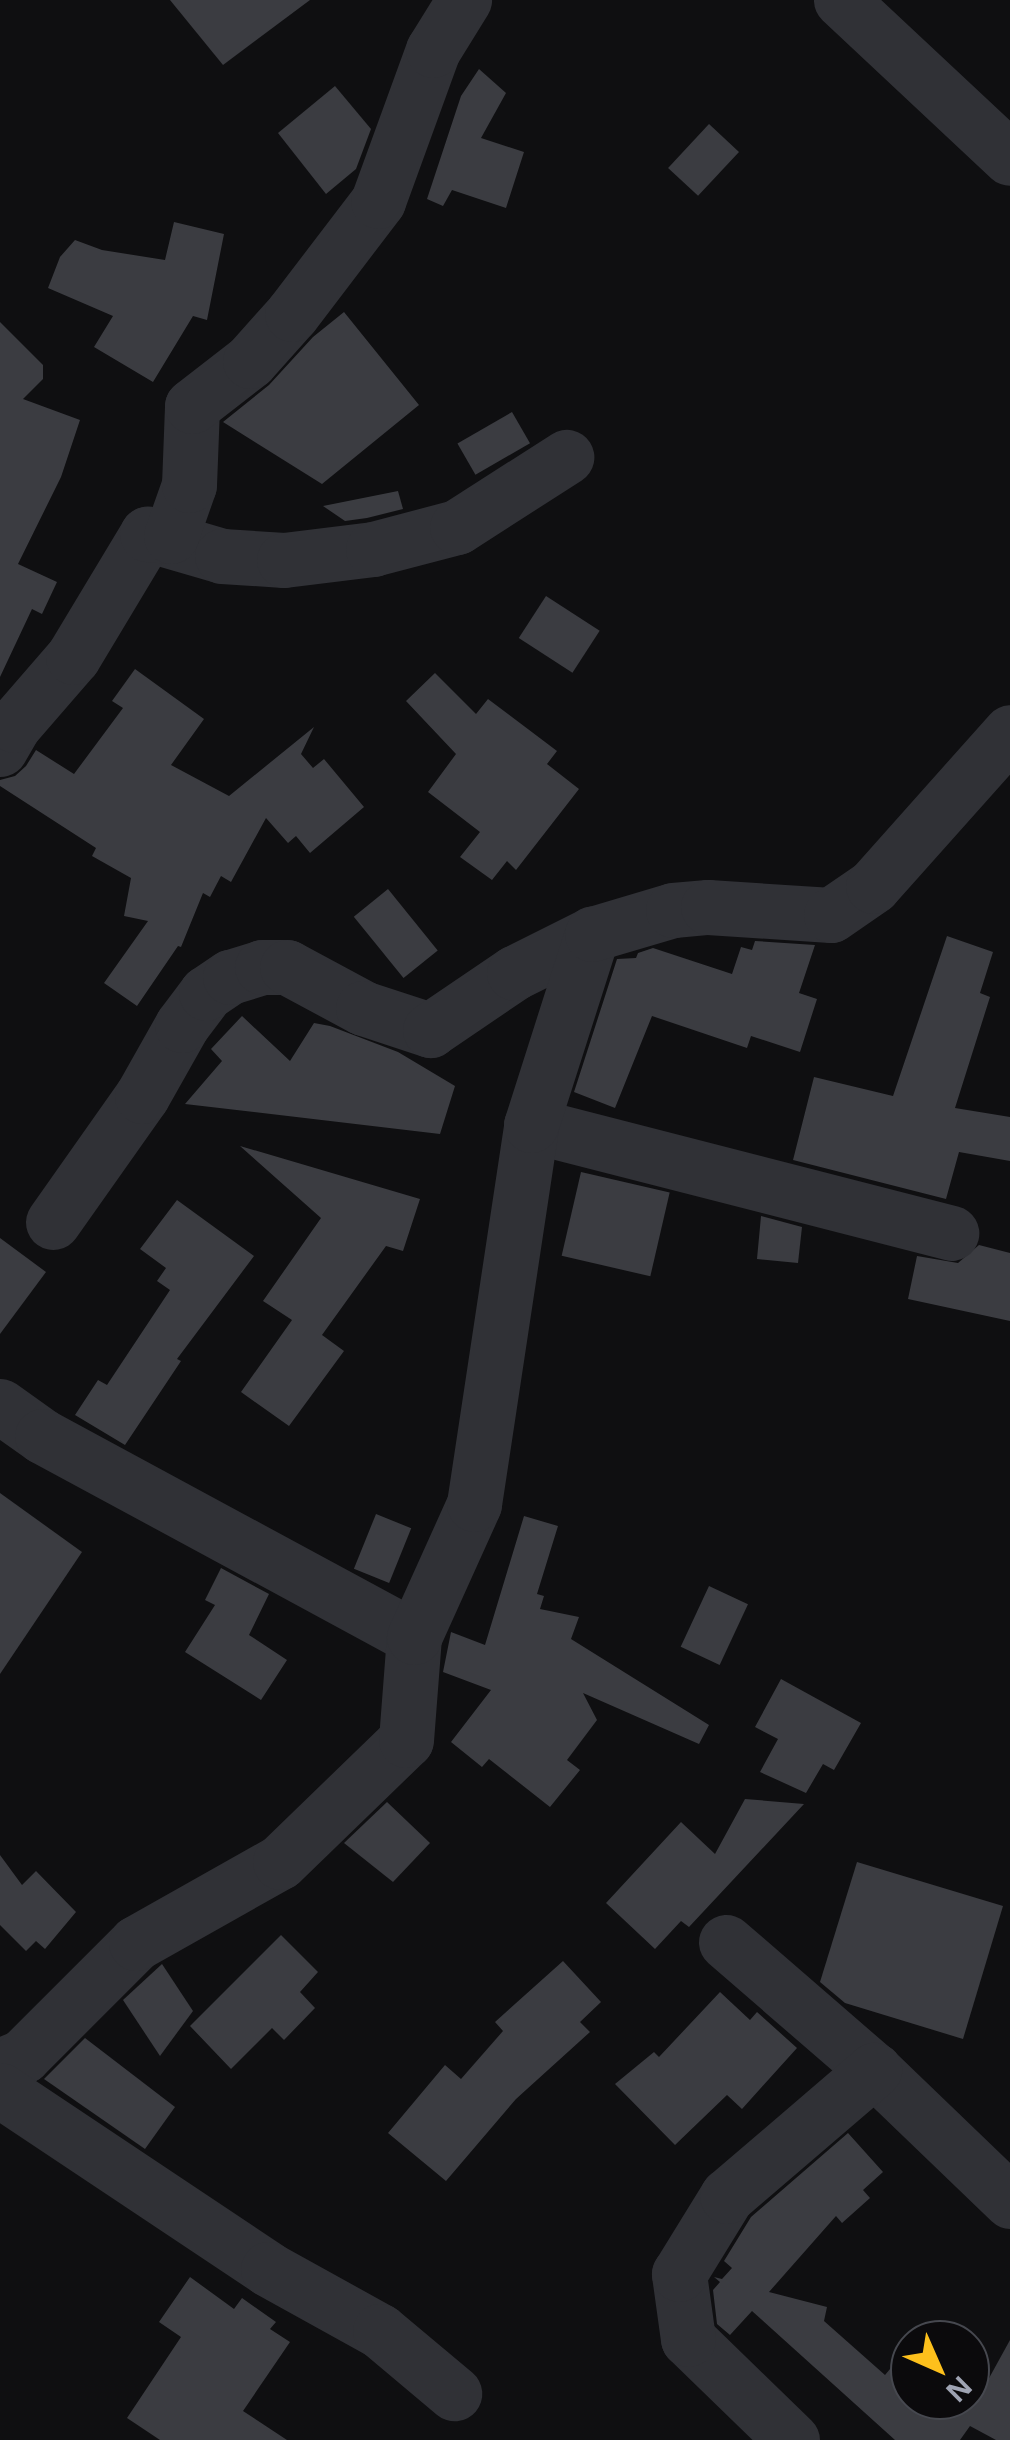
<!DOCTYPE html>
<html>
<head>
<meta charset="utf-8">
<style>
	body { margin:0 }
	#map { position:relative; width:1010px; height:2440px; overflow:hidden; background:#0f0f11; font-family:"Noto Sans",sans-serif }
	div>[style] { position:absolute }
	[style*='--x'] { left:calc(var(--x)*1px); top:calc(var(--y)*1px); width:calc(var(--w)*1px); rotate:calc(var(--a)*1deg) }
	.building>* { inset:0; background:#3b3c41; transform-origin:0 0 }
	.minor>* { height:55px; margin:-27.5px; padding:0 27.5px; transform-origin:27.5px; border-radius:27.5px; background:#303136 }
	span { translate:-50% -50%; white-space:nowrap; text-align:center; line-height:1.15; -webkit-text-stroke:8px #0b0a0c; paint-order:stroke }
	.north { position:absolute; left:890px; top:2320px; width:100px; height:100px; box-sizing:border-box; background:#0b0a0c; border:2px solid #46484f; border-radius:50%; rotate:135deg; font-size:28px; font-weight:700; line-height:40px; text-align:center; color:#9fa4b3 }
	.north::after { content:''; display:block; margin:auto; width:35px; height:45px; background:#fdc01c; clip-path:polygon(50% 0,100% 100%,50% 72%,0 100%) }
</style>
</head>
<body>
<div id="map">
	<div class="building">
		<div style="clip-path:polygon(170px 0,310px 0,223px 65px)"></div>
		<div style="clip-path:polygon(479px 69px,506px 93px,481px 138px,524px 152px,506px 208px,452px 190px,443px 206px,427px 199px,461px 96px)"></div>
		<div style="clip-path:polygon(335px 86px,371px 129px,356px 169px,326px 194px,278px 133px)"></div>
		<div style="left:709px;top:124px;width:41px;height:60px;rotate:43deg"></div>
		<div style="clip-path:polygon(174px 222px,224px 234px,207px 320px,193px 316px,153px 382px,94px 347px,113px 316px,48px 288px,60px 257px,75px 240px,102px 250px,165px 260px)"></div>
		<div style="clip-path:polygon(344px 312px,419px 405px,322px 484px,223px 422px,269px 385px,313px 337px)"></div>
		<div style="clip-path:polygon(0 322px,43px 365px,43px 379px,23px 399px,80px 420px,61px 477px,18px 564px,57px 582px,42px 614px,32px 609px,0 677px)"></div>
		<div style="left:512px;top:412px;width:36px;height:63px;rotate:60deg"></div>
		<div style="clip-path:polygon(398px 491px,403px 509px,367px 518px,345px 521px,323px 506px)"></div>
		<div style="left:546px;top:596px;width:64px;height:50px;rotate:33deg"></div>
		<div style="clip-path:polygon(135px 669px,204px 719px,171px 765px,229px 796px,314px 727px,301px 754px,313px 768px,324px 759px,364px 807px,310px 853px,296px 836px,288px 843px,266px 818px,231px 882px,221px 876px,210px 897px,203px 893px,181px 947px,178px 946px,137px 1006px,104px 983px,148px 921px,124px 916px,131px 878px,92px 856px,96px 848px,0 786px,0 780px,15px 776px,26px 766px,36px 750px,74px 774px,123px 708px,112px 701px)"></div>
		<div style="clip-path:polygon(435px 673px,476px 714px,488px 699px,557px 751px,547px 764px,579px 789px,516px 870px,507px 861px,492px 880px,460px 857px,480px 832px,428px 792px,456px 754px,406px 701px)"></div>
		<div style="left:388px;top:889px;width:79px;height:44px;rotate:51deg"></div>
		<div style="clip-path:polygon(947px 936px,993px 952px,980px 993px,990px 997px,955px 1108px,1010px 1117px,1010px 1161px,959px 1152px,946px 1199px,793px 1160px,814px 1077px,893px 1096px)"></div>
		<div style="clip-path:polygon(755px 941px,815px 945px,799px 993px,817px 999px,800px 1052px,751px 1036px,747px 1048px,652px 1016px,615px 1108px,574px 1092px,617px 959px,636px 958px,638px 953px,653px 948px,732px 974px,741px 947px,752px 950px)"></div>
		<div style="clip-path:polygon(242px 1016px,290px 1061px,314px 1023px,330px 1026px,398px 1052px,455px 1086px,440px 1134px,185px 1104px,222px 1061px,211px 1049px)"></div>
		<div style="clip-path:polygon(240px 1146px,420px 1199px,403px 1251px,386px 1246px,322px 1335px,344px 1351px,289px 1426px,241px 1392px,292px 1320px,263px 1301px,321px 1218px)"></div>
		<div style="left:581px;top:1172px;width:91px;height:86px;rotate:13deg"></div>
		<div style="clip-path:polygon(177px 1200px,254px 1256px,177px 1359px,181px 1361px,125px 1445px,75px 1415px,98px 1380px,107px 1385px,170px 1290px,157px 1281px,166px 1268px,140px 1249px)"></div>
		<div style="clip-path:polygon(761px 1216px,802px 1227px,798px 1263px,757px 1259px)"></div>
		<div style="clip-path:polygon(0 1238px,46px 1272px,0 1334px)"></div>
		<div style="clip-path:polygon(979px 1245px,1010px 1253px,1010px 1321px,908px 1299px,917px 1256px,958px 1263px)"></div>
		<div style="clip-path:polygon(0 1493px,82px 1552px,0 1674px)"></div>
		<div style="left:376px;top:1514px;width:38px;height:59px;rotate:22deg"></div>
		<div style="clip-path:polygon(524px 1516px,558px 1526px,537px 1594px,544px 1596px,540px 1609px,579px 1617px,571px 1639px,709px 1725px,699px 1744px,583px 1693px,597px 1720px,567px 1760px,580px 1770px,550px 1807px,489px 1759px,482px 1767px,451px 1742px,491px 1690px,443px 1672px,451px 1632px,485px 1645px)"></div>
		<div style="clip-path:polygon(221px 1568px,269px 1594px,249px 1635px,287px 1660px,261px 1700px,185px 1652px,215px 1605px,205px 1600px)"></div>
		<div style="left:709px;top:1586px;width:43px;height:67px;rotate:25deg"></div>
		<div style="clip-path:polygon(781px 1679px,861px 1723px,834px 1770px,823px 1764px,806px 1793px,760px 1772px,778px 1739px,755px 1727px)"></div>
		<div style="clip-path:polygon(745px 1799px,804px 1804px,689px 1927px,681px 1921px,655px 1949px,606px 1903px,681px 1822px,715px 1854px)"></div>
		<div style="clip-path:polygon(387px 1802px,430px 1843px,393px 1882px,344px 1843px)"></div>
		<div style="clip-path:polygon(0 1855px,22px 1885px,36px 1871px,76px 1912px,45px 1949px,36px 1941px,26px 1951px,0 1925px)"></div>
		<div style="clip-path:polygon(857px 1862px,1003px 1906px,963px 2039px,845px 2003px,820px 1982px)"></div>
		<div style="clip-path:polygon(281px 1935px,318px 1972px,300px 1992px,315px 2008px,284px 2040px,272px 2028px,231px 2069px,190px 2026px)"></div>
		<div style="clip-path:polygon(563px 1961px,601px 2002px,580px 2022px,590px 2032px,516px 2099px,446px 2181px,388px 2133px,445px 2065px,461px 2079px,503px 2031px,495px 2022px)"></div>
		<div style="clip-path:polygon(162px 1964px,193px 2011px,160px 2056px,123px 2000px)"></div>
		<div style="clip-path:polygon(720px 1992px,750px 2020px,757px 2012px,797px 2048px,742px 2109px,727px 2095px,675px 2145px,615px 2084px,654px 2052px,659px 2057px)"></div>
		<div style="clip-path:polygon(85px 2038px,175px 2107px,145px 2149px,44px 2079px)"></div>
		<div style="clip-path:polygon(848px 2133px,883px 2172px,863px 2190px,870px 2198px,842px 2223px,836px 2216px,769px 2292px,827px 2307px,824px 2321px,885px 2375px,910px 2345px,910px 2400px,977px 2400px,1010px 2340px,1010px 2440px,996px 2440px,970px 2426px,960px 2440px,895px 2440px,752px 2311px,730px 2335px,717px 2324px,713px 2290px,720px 2282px,714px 2277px,722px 2279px,732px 2268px,724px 2261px,751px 2217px)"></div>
		<div style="clip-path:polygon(190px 2277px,234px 2309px,242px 2298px,276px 2322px,270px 2329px,290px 2342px,243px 2411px,287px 2440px,160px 2440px,127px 2418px,181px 2337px,159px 2322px)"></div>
	</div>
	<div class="minor">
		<div style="--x:841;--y:0;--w:231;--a:43.1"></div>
		<div style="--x:147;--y:534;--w:78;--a:16.3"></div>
		<div style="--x:222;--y:556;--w:62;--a:3.7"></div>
		<div style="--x:284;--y:560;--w:90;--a:-7"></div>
		<div style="--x:373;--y:549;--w:87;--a:-14.7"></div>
		<div style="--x:457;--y:527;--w:130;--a:-32.7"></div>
		<div style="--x:0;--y:749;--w:28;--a:-60"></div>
		<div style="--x:14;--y:725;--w:90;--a:-49.1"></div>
		<div style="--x:73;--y:657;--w:144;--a:-59"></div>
		<div style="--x:147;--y:534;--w:24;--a:5"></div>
		<div style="--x:171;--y:536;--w:54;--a:-70.6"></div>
		<div style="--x:189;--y:485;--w:79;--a:-87.8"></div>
		<div style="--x:192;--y:406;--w:73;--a:-37.8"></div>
		<div style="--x:250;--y:361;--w:63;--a:-48.2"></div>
		<div style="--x:292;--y:314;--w:142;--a:-52.7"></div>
		<div style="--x:378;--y:201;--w:161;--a:-70"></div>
		<div style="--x:433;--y:50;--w:59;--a:-58.2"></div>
		<div style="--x:531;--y:1125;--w:434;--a:14.4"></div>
		<div style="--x:53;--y:1222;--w:154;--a:-54.8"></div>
		<div style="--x:142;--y:1096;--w:81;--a:-60.6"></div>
		<div style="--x:182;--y:1025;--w:40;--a:-53"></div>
		<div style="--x:206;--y:993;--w:29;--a:-34"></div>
		<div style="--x:230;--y:977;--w:34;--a:-17"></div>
		<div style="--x:262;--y:967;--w:25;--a:0"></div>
		<div style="--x:287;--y:967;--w:86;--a:28.3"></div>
		<div style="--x:363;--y:1008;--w:71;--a:18.2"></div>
		<div style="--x:430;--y:1030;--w:102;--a:-34.2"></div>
		<div style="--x:514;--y:973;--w:87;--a:-26.6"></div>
		<div style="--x:0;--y:1406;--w:52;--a:35.5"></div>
		<div style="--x:42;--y:1436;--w:423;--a:28.4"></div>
		<div style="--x:726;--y:1942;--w:196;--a:40.9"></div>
		<div style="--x:874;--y:2070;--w:189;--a:43.9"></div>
		<div style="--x:0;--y:2066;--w:25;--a:-23"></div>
		<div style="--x:23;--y:2056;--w:160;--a:-45"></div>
		<div style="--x:136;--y:1943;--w:165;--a:-29.4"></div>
		<div style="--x:280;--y:1862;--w:175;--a:-44.1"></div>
		<div style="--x:406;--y:1740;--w:103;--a:-85.6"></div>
		<div style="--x:414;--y:1637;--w:146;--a:-65.7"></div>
		<div style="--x:474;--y:1504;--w:383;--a:-81.4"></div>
		<div style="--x:531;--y:1125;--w:201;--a:-72.3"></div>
		<div style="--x:592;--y:934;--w:84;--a:-16.5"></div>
		<div style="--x:673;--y:910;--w:35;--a:-5"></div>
		<div style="--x:708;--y:907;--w:123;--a:3.7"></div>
		<div style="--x:831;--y:915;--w:51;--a:-34.6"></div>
		<div style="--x:873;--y:886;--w:206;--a:-48.3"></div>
		<div style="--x:0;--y:2090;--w:322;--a:33.7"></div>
		<div style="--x:268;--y:2269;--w:128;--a:29"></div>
		<div style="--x:380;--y:2331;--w:97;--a:40"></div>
		<div style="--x:792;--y:2440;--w:145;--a:-135.8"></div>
		<div style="--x:688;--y:2339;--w:66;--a:-97.9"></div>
		<div style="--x:679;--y:2274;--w:92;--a:-58.4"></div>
		<div style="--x:727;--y:2196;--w:194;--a:-40.6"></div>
	</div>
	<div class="north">N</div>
</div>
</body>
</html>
